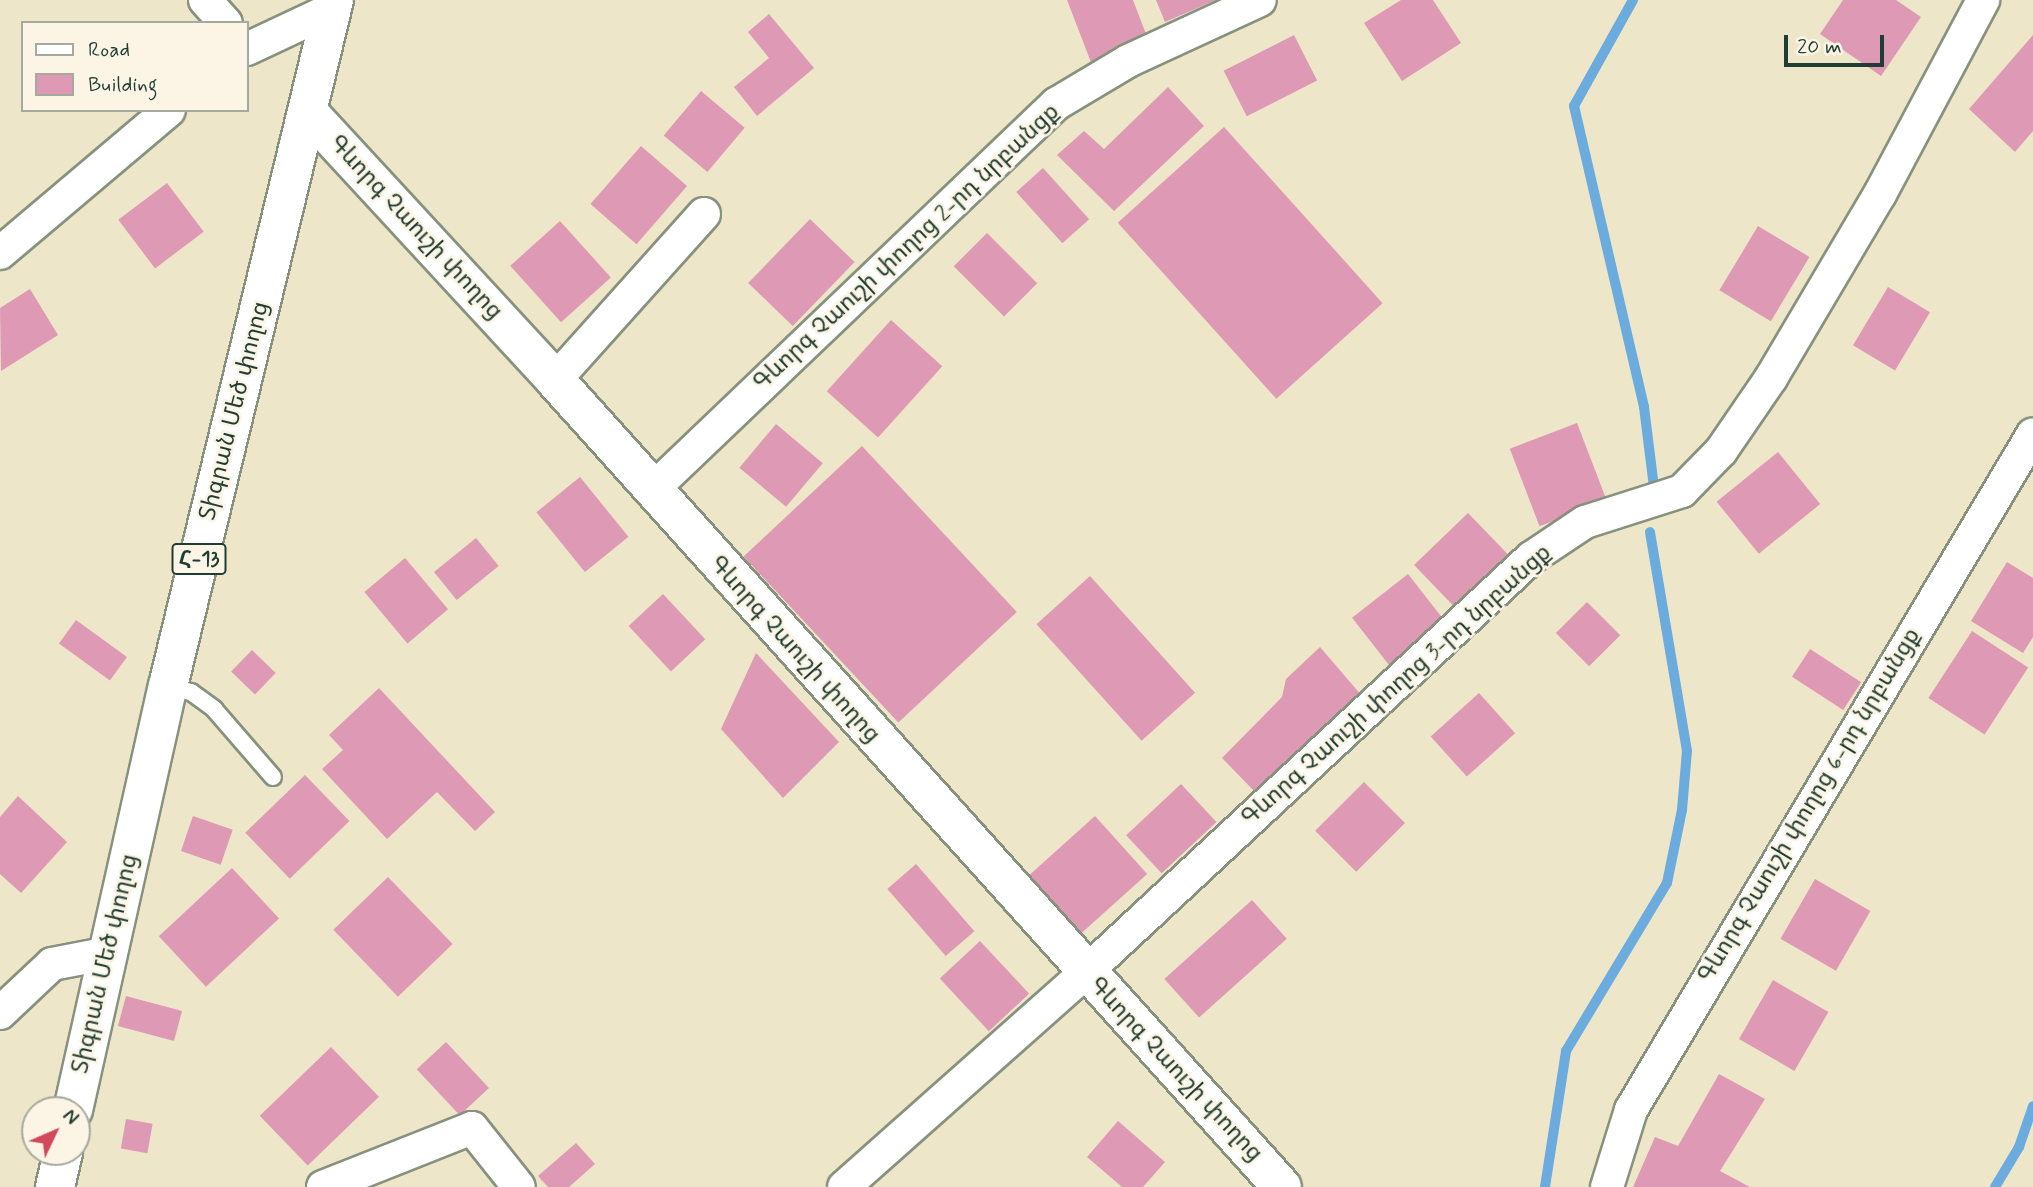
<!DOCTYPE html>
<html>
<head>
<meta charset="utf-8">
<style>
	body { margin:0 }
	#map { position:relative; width:2033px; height:1187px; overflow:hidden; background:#eee6c8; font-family:Mynerve,"Noto Sans Armenian",sans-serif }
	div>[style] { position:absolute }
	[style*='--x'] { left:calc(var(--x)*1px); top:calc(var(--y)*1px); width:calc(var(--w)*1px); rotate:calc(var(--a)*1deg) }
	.stream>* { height:10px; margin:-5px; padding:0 5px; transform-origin:5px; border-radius:5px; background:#6babde }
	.building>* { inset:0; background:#de99b5; transform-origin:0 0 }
	.roads { filter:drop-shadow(2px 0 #86927e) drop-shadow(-2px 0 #86927e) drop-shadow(0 2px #86927e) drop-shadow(0 -2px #86927e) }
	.service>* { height:16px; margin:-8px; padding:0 8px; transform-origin:8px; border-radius:8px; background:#fff }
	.minor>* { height:32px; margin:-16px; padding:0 16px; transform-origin:16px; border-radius:16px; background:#fff }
	.secondary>* { height:38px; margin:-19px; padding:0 19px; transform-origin:19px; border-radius:19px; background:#fff }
	.primary>* { height:38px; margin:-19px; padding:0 19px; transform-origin:19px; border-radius:19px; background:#fff }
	span { translate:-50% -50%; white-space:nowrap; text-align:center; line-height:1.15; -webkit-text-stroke:5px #fcf5e5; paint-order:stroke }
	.shield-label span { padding:2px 5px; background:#fcf5e5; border:2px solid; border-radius:5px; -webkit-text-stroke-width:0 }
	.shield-label { font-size:21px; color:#1f3d34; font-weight:700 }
	.street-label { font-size:23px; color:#1f3d34 }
	.legend { position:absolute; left:21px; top:21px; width:228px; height:91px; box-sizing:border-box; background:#fcf5e5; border:2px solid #a4ab9e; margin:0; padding:9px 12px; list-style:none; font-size:21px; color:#1f3d34 }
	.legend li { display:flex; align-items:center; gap:14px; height:35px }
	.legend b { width:35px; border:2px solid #a4ab9e }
	.north { position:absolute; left:21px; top:1096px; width:70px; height:70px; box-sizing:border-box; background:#fcf5e5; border:2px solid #a4ab9e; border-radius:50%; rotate:46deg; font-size:19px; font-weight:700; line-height:28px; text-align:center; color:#1f3d34 }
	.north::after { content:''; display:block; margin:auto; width:24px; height:32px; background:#d1495b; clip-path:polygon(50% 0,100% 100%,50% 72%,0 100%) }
	.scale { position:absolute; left:1784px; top:35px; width:100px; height:32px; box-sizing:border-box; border:4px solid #1f3d34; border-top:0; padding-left:9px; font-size:21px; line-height:24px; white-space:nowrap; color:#1f3d34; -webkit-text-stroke:5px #fcf5e5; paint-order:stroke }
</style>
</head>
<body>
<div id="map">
	<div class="stream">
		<div style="--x:1633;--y:0;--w:121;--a:119.1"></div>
		<div style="--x:1574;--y:106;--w:309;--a:76.9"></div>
		<div style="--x:1644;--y:407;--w:81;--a:82.9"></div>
		<div style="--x:1545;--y:1187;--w:138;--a:-81.2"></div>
		<div style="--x:1566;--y:1051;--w:196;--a:-59"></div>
		<div style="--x:1667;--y:883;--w:75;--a:-78.4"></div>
		<div style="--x:1682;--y:810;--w:59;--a:-85.2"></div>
		<div style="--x:1687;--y:751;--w:222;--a:-99.6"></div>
		<div style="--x:1995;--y:1187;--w:47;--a:-59"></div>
		<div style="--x:2019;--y:1147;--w:43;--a:-71.1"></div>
	</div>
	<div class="building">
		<div style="clip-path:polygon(1067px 0,1133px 0,1151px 47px,1094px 70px)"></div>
		<div style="clip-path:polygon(1156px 0,1216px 0,1165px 22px)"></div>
		<div style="clip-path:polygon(1401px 0,1433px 0,1461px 43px,1402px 81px,1364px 23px)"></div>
		<div style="clip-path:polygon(1843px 0,1896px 0,1921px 17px,1881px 76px,1820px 34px)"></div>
		<div style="clip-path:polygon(769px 14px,814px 68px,757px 116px,734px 87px,769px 58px,748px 32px)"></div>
		<div style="left:1294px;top:35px;width:51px;height:79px;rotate:63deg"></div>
		<div style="clip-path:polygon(2033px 35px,2033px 131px,2015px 152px,1969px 109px)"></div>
		<div style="clip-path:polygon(1168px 87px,1204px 126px,1114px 211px,1057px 155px,1084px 131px,1104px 149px)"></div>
		<div style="left:701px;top:91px;width:57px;height:58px;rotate:40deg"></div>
		<div style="left:1224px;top:127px;width:237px;height:143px;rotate:48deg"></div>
		<div style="left:641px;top:146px;width:61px;height:77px;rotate:41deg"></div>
		<div style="left:1043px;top:168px;width:69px;height:36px;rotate:48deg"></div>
		<div style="left:167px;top:183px;width:61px;height:61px;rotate:53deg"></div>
		<div style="left:810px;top:219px;width:62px;height:89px;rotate:44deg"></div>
		<div style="left:560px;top:221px;width:76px;height:67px;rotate:48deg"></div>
		<div style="left:1758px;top:226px;width:60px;height:75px;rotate:31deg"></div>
		<div style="left:987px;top:233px;width:71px;height:47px;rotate:45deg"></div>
		<div style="left:1888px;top:287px;width:49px;height:68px;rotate:31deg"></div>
		<div style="clip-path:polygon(30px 289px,58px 335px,1px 371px,0 308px)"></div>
		<div style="left:891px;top:320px;width:69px;height:96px;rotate:42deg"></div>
		<div style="left:1577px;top:423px;width:83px;height:72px;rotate:69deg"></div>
		<div style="left:776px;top:424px;width:61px;height:57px;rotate:40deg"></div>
		<div style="left:862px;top:446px;width:227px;height:162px;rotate:47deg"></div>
		<div style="left:1778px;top:452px;width:67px;height:79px;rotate:51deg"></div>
		<div style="left:580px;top:477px;width:77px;height:56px;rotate:51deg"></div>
		<div style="left:1468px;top:513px;width:66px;height:75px;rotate:46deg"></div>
		<div style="left:476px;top:538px;width:36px;height:54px;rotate:51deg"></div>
		<div style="left:405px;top:558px;width:67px;height:53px;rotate:50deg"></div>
		<div style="clip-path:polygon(2007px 562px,2033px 578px,2033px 637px,2023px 653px,1971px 621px)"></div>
		<div style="left:1408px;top:574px;width:68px;height:71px;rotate:52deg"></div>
		<div style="left:1090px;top:576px;width:157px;height:72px;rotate:48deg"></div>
		<div style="left:663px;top:594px;width:62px;height:47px;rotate:47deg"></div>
		<div style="left:1587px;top:602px;width:47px;height:44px;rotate:45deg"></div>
		<div style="left:76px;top:620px;width:63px;height:29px;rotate:36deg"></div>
		<div style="left:1972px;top:631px;width:67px;height:80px;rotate:33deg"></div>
		<div style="clip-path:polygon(1320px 647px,1362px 696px,1257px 794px,1222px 758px,1282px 697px,1286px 679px)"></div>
		<div style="left:1810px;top:649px;width:61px;height:33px;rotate:33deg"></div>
		<div style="left:252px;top:650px;width:33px;height:30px;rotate:44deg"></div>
		<div style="clip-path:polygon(756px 653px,839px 742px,783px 798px,721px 729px)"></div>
		<div style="clip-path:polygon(379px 688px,495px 812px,475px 831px,437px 792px,387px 839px,322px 769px,343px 750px,329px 735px)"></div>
		<div style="left:1479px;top:693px;width:54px;height:65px;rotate:48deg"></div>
		<div style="left:305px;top:775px;width:64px;height:83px;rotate:46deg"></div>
		<div style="left:1364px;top:782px;width:58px;height:69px;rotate:45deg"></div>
		<div style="left:1181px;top:784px;width:52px;height:75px;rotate:47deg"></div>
		<div style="clip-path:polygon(18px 796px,67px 842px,21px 893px,0 874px,0 817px)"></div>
		<div style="left:193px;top:816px;width:42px;height:37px;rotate:19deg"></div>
		<div style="left:1095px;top:816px;width:78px;height:92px;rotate:48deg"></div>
		<div style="left:916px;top:864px;width:89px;height:38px;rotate:49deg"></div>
		<div style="left:232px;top:868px;width:69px;height:100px;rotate:47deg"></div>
		<div style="left:388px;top:877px;width:93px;height:76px;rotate:46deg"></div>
		<div style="left:1815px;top:879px;width:64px;height:69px;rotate:30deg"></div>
		<div style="left:1252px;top:900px;width:52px;height:118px;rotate:48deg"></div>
		<div style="left:980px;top:941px;width:72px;height:55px;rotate:47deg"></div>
		<div style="left:1773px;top:980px;width:64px;height:68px;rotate:30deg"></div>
		<div style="left:126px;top:996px;width:58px;height:31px;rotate:15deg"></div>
		<div style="left:446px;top:1042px;width:63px;height:40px;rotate:47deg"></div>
		<div style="left:331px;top:1047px;width:69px;height:99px;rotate:46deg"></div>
		<div style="clip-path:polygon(1719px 1074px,1765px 1099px,1720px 1171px,1750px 1187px,1633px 1187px,1655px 1137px,1678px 1146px)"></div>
		<div style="left:126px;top:1119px;width:27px;height:30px;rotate:10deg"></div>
		<div style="clip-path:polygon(1118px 1121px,1165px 1162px,1143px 1187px,1122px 1187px,1087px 1157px)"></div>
		<div style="clip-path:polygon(576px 1143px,595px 1164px,569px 1187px,548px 1187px,538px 1176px)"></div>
	</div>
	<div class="roads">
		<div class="service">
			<div style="--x:168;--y:686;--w:24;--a:15"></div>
			<div style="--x:191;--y:692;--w:29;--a:36"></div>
			<div style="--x:214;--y:709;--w:90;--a:49.1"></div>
		</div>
		<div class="minor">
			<div style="--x:205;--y:0;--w:31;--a:48"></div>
			<div style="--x:247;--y:49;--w:94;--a:-25.2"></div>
			<div style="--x:0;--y:253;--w:221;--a:-40.2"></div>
			<div style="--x:555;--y:380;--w:223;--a:-48.1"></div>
			<div style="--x:651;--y:491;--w:560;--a:-43.7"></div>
			<div style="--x:1056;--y:104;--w:84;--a:-30.8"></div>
			<div style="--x:1128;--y:61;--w:145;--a:-24.8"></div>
			<div style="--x:0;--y:1013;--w:71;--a:-43.3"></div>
			<div style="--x:52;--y:964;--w:58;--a:-10.9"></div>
			<div style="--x:323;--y:1187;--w:160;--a:-21.6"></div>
			<div style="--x:472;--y:1128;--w:75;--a:51.5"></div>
			<div style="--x:844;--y:1187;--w:322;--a:-41.6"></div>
			<div style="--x:1085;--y:973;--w:609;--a:-42.94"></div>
			<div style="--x:1531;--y:558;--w:65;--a:-33.7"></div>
			<div style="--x:1585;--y:522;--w:102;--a:-17.7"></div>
			<div style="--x:1682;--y:491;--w:56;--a:-45.7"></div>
			<div style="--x:1721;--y:451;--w:88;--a:-55.6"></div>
			<div style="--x:1771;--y:378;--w:214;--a:-59.4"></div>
			<div style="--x:1880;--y:194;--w:220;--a:-62"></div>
			<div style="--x:1607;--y:1187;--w:81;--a:-72.7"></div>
			<div style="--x:1631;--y:1110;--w:786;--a:-59.26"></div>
		</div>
		<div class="secondary">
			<div style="--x:308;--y:112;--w:364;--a:47.3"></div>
			<div style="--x:555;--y:380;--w:1086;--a:47.99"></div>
		</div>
		<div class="primary">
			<div style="--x:73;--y:1110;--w:435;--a:-77.4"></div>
			<div style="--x:168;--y:686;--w:706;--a:-76.4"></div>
			<div style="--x:55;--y:1187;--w:36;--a:-77"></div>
		</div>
	</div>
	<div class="shield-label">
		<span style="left:199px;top:559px">Հ-13</span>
	</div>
	<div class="street-label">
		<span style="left:415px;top:228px;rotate:47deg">Գևորգ Չաուշի փողոց</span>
		<span style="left:907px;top:248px;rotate:-43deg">Գևորգ Չաուշի փողոց 2-րդ նրբանցք</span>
		<span style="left:235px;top:411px;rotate:-76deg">Տիգրան Մեծ փողոց</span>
		<span style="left:794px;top:650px;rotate:48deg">Գևորգ Չաուշի փողոց</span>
		<span style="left:1397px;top:686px;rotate:-42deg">Գևորգ Չաուշի փողոց 3-րդ նրբանցք</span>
		<span style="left:1810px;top:806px;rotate:-59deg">Գևորգ Չաուշի փողոց 6-րդ նրբանցք</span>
		<span style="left:106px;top:964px;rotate:-77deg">Տիգրան Մեծ փողոց</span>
		<span style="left:1175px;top:1070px;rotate:47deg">Գևորգ Չաուշի փողոց</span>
	</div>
	<ul class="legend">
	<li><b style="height:9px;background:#fff"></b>Road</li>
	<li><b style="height:19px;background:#de99b5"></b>Building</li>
	</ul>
	<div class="north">N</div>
	<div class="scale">20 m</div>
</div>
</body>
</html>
